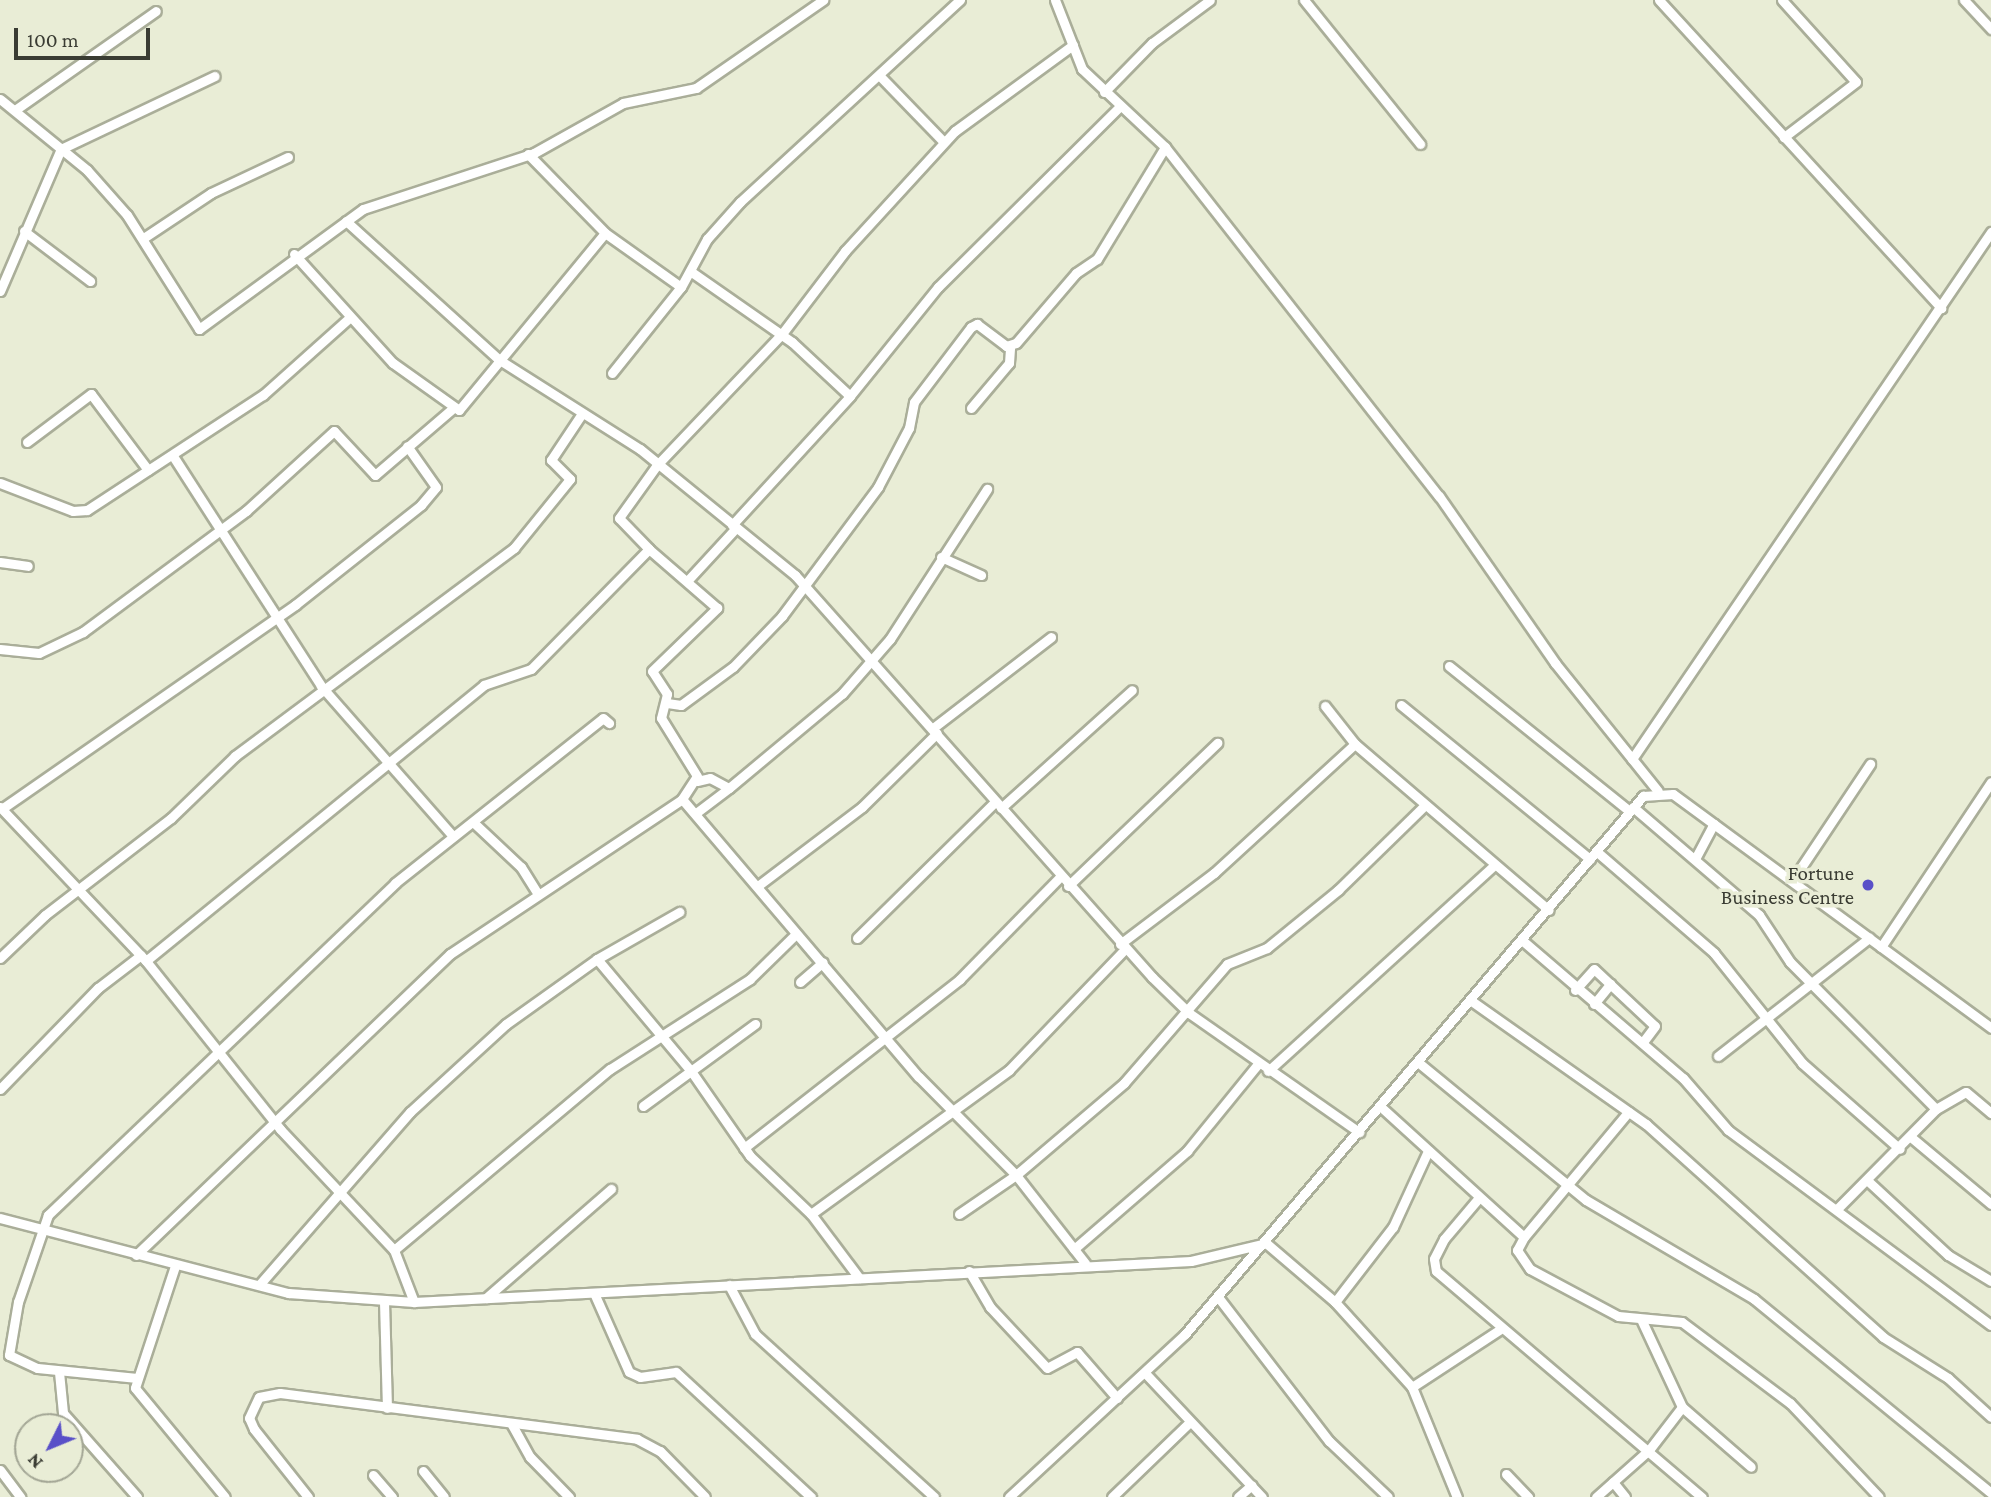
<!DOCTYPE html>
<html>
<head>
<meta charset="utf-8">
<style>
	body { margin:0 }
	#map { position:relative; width:1991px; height:1497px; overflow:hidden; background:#e9edd6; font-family:"Crimson Pro",serif }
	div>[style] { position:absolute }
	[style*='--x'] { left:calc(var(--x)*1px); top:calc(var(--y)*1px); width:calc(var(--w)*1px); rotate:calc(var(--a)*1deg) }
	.roads { filter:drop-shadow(2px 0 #aaae99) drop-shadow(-2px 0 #aaae99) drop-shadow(0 2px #aaae99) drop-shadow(0 -2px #aaae99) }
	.minor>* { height:9px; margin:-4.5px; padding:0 4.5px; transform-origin:4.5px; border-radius:4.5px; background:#fff }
	.dots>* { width:19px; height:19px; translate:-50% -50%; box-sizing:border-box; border:4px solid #e9edd6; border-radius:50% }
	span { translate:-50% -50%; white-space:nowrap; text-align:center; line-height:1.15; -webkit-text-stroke:7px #e9edd6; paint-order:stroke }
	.poi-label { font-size:21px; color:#3a3c33 }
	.right { translate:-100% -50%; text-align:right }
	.north { position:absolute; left:14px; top:1413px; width:70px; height:70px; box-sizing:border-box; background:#e9edd6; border:2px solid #a3a695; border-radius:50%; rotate:227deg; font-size:19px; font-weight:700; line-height:28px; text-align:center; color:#3a3c33 }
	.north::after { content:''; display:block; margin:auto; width:24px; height:32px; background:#5950c8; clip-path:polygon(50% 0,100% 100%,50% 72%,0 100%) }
	.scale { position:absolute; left:14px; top:28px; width:136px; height:32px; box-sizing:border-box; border:4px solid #3a3c33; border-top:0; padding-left:9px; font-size:21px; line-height:24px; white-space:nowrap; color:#3a3c33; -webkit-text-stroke:5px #e9edd6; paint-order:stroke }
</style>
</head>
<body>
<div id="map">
	<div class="roads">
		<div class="minor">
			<div style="--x:1055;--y:0;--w:74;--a:68.6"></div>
			<div style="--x:1082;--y:69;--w:114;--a:43.2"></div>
			<div style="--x:1165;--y:147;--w:444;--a:51.9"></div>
			<div style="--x:1439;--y:496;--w:203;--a:55.2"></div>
			<div style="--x:1555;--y:663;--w:164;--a:51.2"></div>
			<div style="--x:1304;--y:0;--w:185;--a:51.1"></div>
			<div style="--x:1659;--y:0;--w:418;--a:47.5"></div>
			<div style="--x:1782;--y:0;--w:110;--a:47.9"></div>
			<div style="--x:1856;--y:82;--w:91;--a:142.6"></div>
			<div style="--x:1964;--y:0;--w:40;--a:47"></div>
			<div style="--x:879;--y:75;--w:93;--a:45.9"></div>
			<div style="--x:1104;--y:92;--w:69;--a:-45.6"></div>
			<div style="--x:1152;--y:43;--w:72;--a:-36.6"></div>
			<div style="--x:0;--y:99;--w:112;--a:39.2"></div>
			<div style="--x:87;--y:170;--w:60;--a:48.4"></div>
			<div style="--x:127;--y:215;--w:135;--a:57.7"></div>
			<div style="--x:199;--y:329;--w:203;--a:-36.2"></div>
			<div style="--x:363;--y:209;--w:180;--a:-18.1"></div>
			<div style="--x:534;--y:153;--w:102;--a:-29.3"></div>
			<div style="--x:623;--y:103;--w:75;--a:-11.6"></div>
			<div style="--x:696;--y:88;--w:155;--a:-34.7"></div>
			<div style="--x:15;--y:110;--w:172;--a:-35.1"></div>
			<div style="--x:528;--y:154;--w:110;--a:45.7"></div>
			<div style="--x:605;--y:233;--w:93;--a:35.4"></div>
			<div style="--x:681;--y:287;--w:55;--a:-61.6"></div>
			<div style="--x:707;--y:239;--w:50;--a:-48.3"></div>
			<div style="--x:740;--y:202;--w:299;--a:-42.6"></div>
			<div style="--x:346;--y:221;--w:205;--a:42.2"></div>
			<div style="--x:498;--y:359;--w:168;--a:32.4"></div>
			<div style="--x:640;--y:449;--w:200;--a:39.1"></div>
			<div style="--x:795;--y:575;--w:538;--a:48.39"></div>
			<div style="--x:1152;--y:977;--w:52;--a:44.2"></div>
			<div style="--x:1189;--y:1013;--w:208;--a:35"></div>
			<div style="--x:24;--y:231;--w:83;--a:37.1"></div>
			<div style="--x:145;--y:237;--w:79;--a:-33.7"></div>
			<div style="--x:211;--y:193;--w:85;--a:-25.1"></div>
			<div style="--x:294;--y:254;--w:147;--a:47.8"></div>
			<div style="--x:393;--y:363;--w:81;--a:35.5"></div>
			<div style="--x:459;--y:410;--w:229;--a:-50.5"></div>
			<div style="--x:693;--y:273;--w:121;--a:34.9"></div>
			<div style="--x:792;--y:342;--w:79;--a:43"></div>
			<div style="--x:0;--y:291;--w:155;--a:-66.8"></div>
			<div style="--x:61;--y:149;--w:170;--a:-25.4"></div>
			<div style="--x:612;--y:373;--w:110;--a:-51.3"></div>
			<div style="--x:971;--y:408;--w:59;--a:-49.8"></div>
			<div style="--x:1009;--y:363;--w:16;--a:-86"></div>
			<div style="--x:27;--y:442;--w:80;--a:-36.9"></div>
			<div style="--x:91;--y:394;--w:95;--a:53.1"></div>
			<div style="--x:173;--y:456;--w:274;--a:57.2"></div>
			<div style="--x:321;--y:686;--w:200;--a:48.7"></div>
			<div style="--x:0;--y:483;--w:78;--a:21"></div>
			<div style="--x:73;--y:511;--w:14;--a:-4"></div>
			<div style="--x:87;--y:510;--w:210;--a:-33.2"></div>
			<div style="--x:263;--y:395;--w:115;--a:-41.8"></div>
			<div style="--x:732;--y:525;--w:175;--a:-47.5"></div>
			<div style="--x:850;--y:396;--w:140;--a:-51.1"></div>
			<div style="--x:938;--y:287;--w:257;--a:-44.8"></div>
			<div style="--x:649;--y:549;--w:43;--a:-134.1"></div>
			<div style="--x:619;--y:518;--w:65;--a:-54.4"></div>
			<div style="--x:657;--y:465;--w:180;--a:-46.4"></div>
			<div style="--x:781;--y:335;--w:106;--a:-52.7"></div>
			<div style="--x:845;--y:251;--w:163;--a:-47.5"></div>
			<div style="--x:955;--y:131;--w:146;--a:-36.1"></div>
			<div style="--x:941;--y:557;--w:44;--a:24.2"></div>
			<div style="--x:0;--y:562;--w:28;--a:8"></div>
			<div style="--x:688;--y:580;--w:71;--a:-47.3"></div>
			<div style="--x:0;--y:649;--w:39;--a:6"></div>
			<div style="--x:39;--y:653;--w:49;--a:-25.5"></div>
			<div style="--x:83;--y:632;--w:203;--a:-36.6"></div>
			<div style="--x:246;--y:511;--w:119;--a:-42.3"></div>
			<div style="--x:334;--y:431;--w:60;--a:47"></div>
			<div style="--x:375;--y:475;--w:101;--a:-40.6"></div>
			<div style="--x:1449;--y:666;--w:230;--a:38.8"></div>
			<div style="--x:667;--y:703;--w:14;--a:8"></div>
			<div style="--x:681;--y:705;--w:64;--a:-36.2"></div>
			<div style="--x:733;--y:667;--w:71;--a:-46.1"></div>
			<div style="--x:782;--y:616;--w:161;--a:-53.3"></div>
			<div style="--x:878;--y:487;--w:67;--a:-62.3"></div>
			<div style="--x:909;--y:428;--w:26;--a:-79"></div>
			<div style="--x:914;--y:402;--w:94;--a:-52.8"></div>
			<div style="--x:971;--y:327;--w:7;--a:-27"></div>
			<div style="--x:977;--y:324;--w:36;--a:37"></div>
			<div style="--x:1006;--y:346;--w:10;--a:-17"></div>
			<div style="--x:1016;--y:343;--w:92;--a:-49.4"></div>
			<div style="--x:1076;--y:273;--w:25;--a:-34"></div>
			<div style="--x:1097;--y:259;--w:131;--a:-58.7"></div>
			<div style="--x:1401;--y:705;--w:244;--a:39.2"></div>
			<div style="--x:1325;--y:706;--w:48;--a:51.7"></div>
			<div style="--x:1355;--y:744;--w:255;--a:40.6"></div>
			<div style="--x:933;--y:728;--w:149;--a:-37.6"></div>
			<div style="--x:1632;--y:759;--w:638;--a:-55.74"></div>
			<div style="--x:697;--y:781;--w:13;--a:-13"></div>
			<div style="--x:710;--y:778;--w:21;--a:28"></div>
			<div style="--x:729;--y:788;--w:147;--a:-39.8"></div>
			<div style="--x:842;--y:694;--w:73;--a:-48.9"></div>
			<div style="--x:890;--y:639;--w:179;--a:-57.1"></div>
			<div style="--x:682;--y:799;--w:365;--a:49.6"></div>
			<div style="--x:919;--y:1077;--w:138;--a:45.3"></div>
			<div style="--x:1016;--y:1175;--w:112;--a:51.9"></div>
			<div style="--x:0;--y:807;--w:212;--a:46.5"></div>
			<div style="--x:146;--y:961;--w:215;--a:51.4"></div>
			<div style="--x:280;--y:1129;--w:166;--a:46.7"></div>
			<div style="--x:394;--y:1250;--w:56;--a:69"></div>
			<div style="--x:1633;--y:807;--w:166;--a:40.6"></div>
			<div style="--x:1759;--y:915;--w:56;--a:56.6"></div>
			<div style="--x:1790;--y:962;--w:207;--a:45.2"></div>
			<div style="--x:3;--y:808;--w:356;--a:-34.8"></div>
			<div style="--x:295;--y:605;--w:161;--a:-38.4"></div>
			<div style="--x:421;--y:505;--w:23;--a:-50"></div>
			<div style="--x:436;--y:487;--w:50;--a:-125.3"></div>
			<div style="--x:1001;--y:808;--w:176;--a:-42"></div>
			<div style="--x:696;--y:813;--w:41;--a:-37.1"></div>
			<div style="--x:473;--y:822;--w:66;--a:43.2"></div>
			<div style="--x:521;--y:867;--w:32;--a:58"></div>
			<div style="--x:1596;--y:851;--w:156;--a:40.8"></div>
			<div style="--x:1714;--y:953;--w:141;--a:51.3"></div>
			<div style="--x:1802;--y:1063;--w:130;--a:41.3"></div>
			<div style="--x:1695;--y:859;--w:40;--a:-62"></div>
			<div style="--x:1792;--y:881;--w:141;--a:-56.3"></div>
			<div style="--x:759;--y:885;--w:129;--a:-37.1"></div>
			<div style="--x:862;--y:807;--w:105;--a:-44.6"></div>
			<div style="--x:1068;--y:886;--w:207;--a:-43.8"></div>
			<div style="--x:857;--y:938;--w:194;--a:-44.6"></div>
			<div style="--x:1523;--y:941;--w:211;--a:40.6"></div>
			<div style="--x:1683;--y:1078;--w:69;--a:49.1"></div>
			<div style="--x:1728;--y:1130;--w:327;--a:36.6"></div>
			<div style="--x:1120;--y:944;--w:118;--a:-37.1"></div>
			<div style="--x:1214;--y:873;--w:191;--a:-42.5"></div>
			<div style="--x:1881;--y:947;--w:198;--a:-56.3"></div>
			<div style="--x:0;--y:958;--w:62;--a:-43.7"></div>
			<div style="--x:45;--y:915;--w:159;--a:-37.6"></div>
			<div style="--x:171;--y:818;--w:89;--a:-44.1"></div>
			<div style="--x:235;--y:756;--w:348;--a:-36.7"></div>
			<div style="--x:514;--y:548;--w:89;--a:-50.9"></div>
			<div style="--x:570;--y:479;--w:27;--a:-135"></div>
			<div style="--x:551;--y:460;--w:54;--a:-56.3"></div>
			<div style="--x:597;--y:959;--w:95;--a:-29.8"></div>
			<div style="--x:800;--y:982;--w:30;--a:-41"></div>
			<div style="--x:1575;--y:990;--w:28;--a:-48"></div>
			<div style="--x:1594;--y:969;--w:83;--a:43.1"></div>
			<div style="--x:1655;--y:1026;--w:20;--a:127"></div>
			<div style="--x:1473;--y:1002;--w:212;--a:35.2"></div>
			<div style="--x:1646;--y:1124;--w:319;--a:41.9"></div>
			<div style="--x:1883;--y:1337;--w:77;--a:32.2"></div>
			<div style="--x:1948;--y:1378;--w:58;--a:42.2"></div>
			<div style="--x:1594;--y:1004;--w:26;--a:-51"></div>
			<div style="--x:1718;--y:1056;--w:192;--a:-38"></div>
			<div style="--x:1419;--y:1063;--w:216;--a:39.4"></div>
			<div style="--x:1586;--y:1200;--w:195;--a:30.5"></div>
			<div style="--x:1754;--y:1299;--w:306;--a:39.3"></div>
			<div style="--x:1268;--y:1071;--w:306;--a:-42.3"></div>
			<div style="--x:0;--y:1089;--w:141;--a:-45.9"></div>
			<div style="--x:98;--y:988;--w:54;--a:-37.5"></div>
			<div style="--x:643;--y:1106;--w:139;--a:-36.2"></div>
			<div style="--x:1381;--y:1107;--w:193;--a:42.3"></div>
			<div style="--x:1524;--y:1237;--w:15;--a:118"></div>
			<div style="--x:1517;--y:1250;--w:23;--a:56"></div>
			<div style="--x:1530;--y:1269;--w:100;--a:28.1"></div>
			<div style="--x:1618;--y:1316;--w:64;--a:5.4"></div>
			<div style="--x:1682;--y:1322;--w:135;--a:36.9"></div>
			<div style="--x:1790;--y:1403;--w:129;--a:46.6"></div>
			<div style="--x:1912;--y:1138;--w:103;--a:39.9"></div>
			<div style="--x:744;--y:1148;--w:274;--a:-38"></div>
			<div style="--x:960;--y:979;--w:143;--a:-45.6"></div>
			<div style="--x:1868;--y:1181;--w:109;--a:42.8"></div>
			<div style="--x:1948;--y:1255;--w:50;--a:31.2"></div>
			<div style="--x:1477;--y:1200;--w:51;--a:130.2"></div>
			<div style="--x:1444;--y:1239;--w:22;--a:117"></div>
			<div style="--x:1434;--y:1259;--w:12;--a:81"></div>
			<div style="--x:1436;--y:1271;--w:349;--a:40.4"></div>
			<div style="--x:1837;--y:1209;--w:141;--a:-45.3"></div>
			<div style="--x:1936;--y:1109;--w:34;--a:-30"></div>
			<div style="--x:1966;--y:1092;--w:33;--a:40"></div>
			<div style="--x:811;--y:1214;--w:245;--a:-36"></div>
			<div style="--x:1009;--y:1070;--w:168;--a:-46.2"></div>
			<div style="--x:959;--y:1214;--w:69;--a:-34.4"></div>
			<div style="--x:1016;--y:1175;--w:142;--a:-40.4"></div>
			<div style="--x:1124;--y:1083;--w:157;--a:-49.1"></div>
			<div style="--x:1227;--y:964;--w:43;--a:-21.8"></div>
			<div style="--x:1267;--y:948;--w:92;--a:-39.2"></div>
			<div style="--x:1338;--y:890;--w:120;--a:-44.3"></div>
			<div style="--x:0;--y:1218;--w:298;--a:14.6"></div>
			<div style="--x:288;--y:1293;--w:126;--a:4.1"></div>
			<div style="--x:414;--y:1302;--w:778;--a:-3.02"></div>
			<div style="--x:1191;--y:1261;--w:77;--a:-13.5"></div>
			<div style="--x:1266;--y:1243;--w:91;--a:40.5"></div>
			<div style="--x:1335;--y:1302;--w:115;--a:47.8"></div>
			<div style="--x:1412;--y:1387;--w:119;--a:67.8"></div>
			<div style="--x:1524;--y:1237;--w:163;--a:-50.2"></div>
			<div style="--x:1074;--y:1249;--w:150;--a:-40.9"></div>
			<div style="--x:1187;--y:1151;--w:112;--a:-50.8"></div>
			<div style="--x:394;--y:1250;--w:282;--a:-40"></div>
			<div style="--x:610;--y:1069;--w:166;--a:-32.7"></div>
			<div style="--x:750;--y:979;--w:64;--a:-44.4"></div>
			<div style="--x:136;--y:1255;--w:435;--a:-43.8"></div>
			<div style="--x:450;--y:954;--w:279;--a:-33.7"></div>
			<div style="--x:682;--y:799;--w:27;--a:-57"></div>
			<div style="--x:697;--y:776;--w:68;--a:-121.8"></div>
			<div style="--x:661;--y:718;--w:25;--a:-76"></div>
			<div style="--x:667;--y:694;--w:27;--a:-123"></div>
			<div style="--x:652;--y:671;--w:91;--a:-44.1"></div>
			<div style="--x:717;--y:608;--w:90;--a:-139.1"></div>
			<div style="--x:649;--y:549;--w:168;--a:134.5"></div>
			<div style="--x:531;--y:669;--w:50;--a:161.2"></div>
			<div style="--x:484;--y:685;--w:436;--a:140.8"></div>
			<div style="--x:175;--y:1266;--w:128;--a:108.2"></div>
			<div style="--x:135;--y:1388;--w:141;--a:50.5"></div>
			<div style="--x:969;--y:1271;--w:42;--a:59.7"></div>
			<div style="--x:990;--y:1307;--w:83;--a:46.9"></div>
			<div style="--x:1047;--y:1368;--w:34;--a:-28"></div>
			<div style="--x:1077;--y:1352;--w:61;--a:49"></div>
			<div style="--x:259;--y:1285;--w:230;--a:-48.9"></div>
			<div style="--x:410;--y:1112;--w:130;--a:-42.5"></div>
			<div style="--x:506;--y:1024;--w:112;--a:-35.5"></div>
			<div style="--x:597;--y:959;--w:146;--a:50"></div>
			<div style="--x:691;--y:1071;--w:103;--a:55.2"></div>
			<div style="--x:750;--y:1156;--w:84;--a:43.6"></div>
			<div style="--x:811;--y:1214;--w:80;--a:53.1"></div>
			<div style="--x:729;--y:1285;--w:55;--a:62"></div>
			<div style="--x:755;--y:1334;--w:242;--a:42.3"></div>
			<div style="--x:594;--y:1293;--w:86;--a:66.1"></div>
			<div style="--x:629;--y:1372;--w:12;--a:24"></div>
			<div style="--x:640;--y:1377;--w:36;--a:-8"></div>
			<div style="--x:676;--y:1372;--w:184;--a:42.8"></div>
			<div style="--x:1218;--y:1297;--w:182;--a:52.4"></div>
			<div style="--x:1329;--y:1441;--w:81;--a:43.5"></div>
			<div style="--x:486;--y:1298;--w:166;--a:-41.1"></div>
			<div style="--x:384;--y:1301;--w:107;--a:88.4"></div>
			<div style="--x:1335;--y:1302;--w:95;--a:-52.3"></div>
			<div style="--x:1393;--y:1227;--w:84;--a:-65.3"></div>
			<div style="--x:1641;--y:1319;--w:97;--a:65"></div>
			<div style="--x:1682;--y:1407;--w:91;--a:41"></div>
			<div style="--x:59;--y:1372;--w:41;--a:84.4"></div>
			<div style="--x:63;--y:1413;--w:112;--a:48.6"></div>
			<div style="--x:1146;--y:1374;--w:169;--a:46.7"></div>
			<div style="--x:137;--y:1378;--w:100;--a:-174.3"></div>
			<div style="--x:37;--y:1368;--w:31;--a:-155"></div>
			<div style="--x:9;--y:1355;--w:54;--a:-80.4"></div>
			<div style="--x:18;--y:1302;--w:92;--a:-71"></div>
			<div style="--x:48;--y:1215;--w:480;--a:-43.7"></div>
			<div style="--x:395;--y:883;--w:265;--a:-38.4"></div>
			<div style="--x:603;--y:718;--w:8;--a:40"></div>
			<div style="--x:1412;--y:1387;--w:104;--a:-33.2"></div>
			<div style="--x:511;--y:1423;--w:39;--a:61"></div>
			<div style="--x:530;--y:1457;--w:56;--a:45.7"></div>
			<div style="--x:0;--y:1470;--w:34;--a:53"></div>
			<div style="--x:423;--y:1471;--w:33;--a:51"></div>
			<div style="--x:1506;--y:1474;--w:32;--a:46"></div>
			<div style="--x:373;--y:1475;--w:29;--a:49"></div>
			<div style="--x:1613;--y:1482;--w:19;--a:51"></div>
			<div style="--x:308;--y:1497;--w:87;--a:-128.5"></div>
			<div style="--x:254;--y:1429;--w:12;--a:-114"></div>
			<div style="--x:249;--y:1418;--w:23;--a:-65"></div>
			<div style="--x:259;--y:1397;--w:21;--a:-11"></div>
			<div style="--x:280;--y:1393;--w:360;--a:7.3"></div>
			<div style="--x:637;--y:1439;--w:26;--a:28"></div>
			<div style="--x:660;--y:1451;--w:64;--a:45.6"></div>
			<div style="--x:1009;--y:1497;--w:240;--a:-42.8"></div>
			<div style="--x:1185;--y:1334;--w:707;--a:-49.59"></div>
			<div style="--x:1643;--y:796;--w:30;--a:-4"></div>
			<div style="--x:1673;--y:794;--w:395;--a:36.3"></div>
			<div style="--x:1112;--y:1497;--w:108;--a:-43.9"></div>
			<div style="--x:1238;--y:1497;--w:18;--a:-41"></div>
			<div style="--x:1596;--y:1497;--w:71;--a:-41.6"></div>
			<div style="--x:1649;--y:1450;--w:54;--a:-52.5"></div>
		</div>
	</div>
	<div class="dots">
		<div style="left:1868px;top:885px;background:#5950c8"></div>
	</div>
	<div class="poi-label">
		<span class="right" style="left:1854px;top:885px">Fortune<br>Business Centre</span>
	</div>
	<div class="north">N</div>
	<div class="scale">100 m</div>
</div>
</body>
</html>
